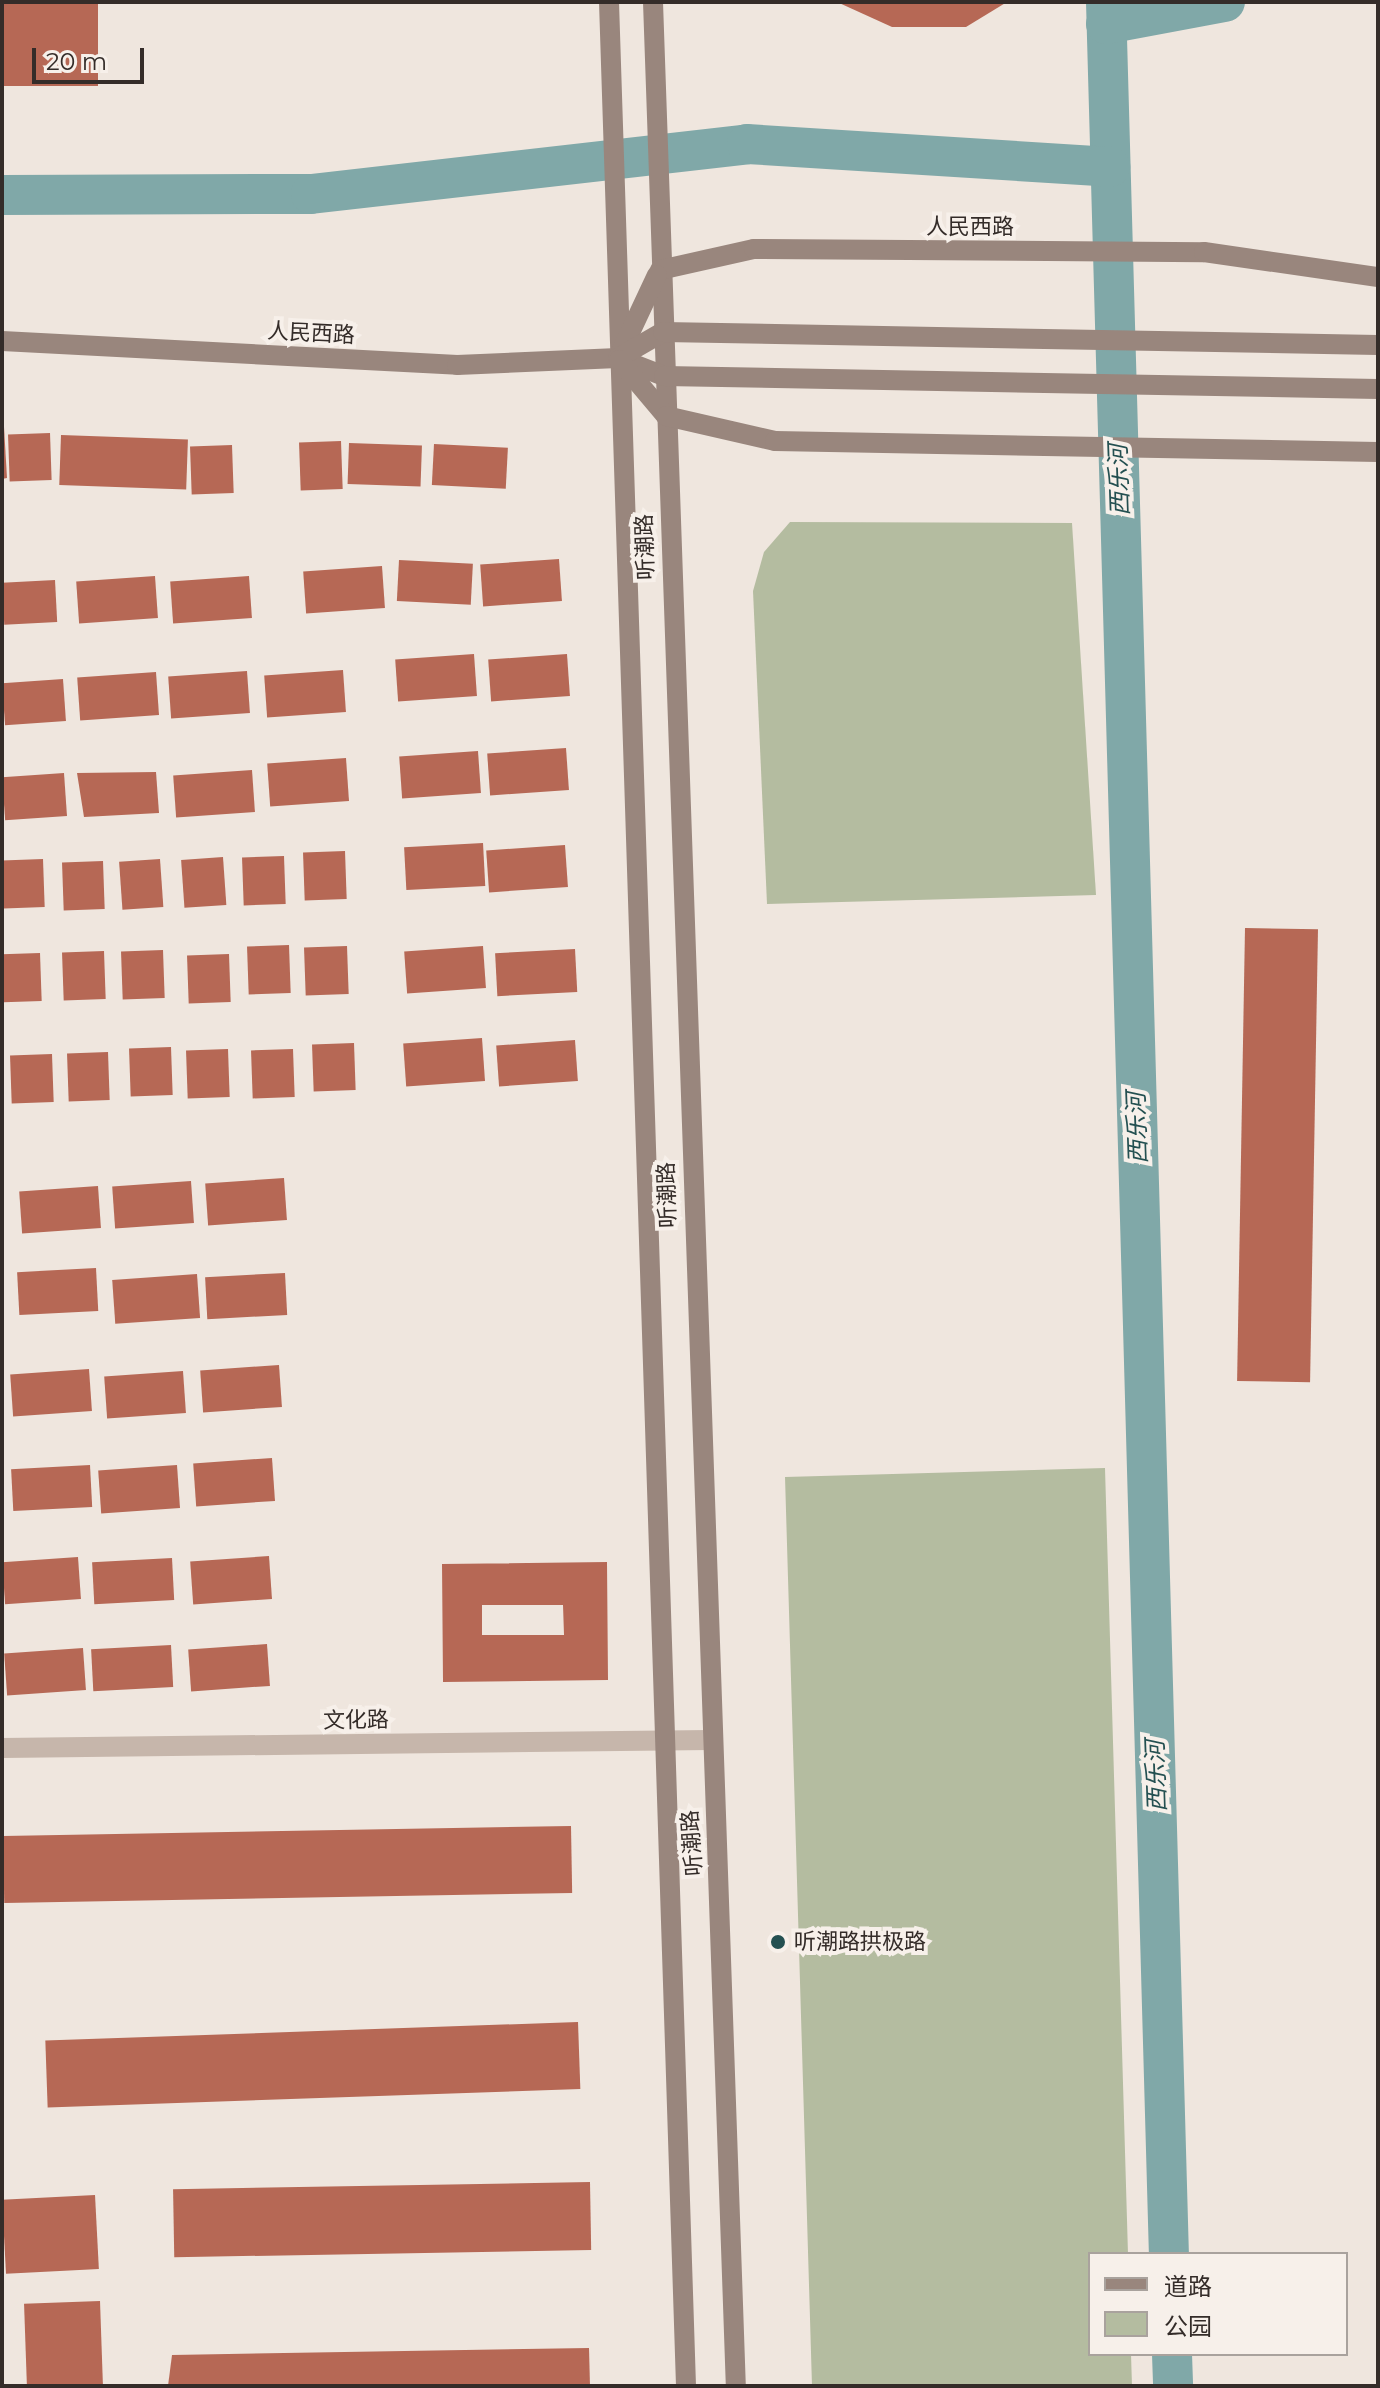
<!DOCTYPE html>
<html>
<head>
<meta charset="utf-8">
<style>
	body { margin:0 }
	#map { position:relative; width:1380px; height:2388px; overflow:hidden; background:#efe6de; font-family:Montserrat,"Noto Sans SC",sans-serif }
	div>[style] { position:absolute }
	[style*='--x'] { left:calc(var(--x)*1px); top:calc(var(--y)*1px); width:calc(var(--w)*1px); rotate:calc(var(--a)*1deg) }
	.green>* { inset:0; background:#b4bca0 }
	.canal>* { height:40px; margin:-20px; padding:0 20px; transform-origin:20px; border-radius:20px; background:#80a8a8 }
	.building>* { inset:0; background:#b66855; transform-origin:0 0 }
	.street>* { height:20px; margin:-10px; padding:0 10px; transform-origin:10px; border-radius:10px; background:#c6b6ab }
	.secondary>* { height:20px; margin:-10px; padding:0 10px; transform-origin:10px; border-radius:10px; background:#99867d }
	.dots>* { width:22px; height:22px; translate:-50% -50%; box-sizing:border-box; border:4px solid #f7f0ea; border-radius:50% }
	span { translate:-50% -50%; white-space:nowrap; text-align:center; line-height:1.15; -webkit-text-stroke:8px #f7f0ea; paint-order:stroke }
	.street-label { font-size:22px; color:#342c29 }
	.poi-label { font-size:22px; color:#342c29 }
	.left { translate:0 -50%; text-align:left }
	.water-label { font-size:24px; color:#245051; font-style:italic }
	.frame { position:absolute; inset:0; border:4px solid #342c29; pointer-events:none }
	.legend { position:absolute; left:1088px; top:2252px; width:260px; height:104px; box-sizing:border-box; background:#f7f0ea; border:2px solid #a9a29d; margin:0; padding:10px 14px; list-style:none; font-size:24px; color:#342c29 }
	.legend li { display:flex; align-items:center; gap:16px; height:40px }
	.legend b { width:40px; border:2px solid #a9a29d }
	.scale { position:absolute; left:32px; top:48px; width:112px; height:36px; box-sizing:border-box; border:4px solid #342c29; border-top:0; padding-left:10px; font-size:24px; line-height:28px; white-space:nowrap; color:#342c29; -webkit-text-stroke:6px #f7f0ea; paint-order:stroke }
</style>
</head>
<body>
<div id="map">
	<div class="green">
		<div style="clip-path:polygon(790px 522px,1072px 523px,1096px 895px,767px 904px,753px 591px,764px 552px)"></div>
		<div style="clip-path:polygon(1105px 1468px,1128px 2254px,1090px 2254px,1090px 2354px,1131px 2354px,1132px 2386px,812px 2386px,785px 1477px)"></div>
	</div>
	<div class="canal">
		<div style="--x:1106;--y:2;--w:2253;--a:88.4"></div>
		<div style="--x:1106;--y:24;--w:121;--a:-10.5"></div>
		<div style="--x:2;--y:195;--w:309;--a:-0.2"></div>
		<div style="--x:311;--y:194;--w:439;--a:-6.5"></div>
		<div style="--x:747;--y:144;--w:364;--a:3.6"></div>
		<div style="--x:1172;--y:2354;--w:32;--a:88"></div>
	</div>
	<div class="building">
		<div style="left:2px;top:2px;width:96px;height:84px"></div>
		<div style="clip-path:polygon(837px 2px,1007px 2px,966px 27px,892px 27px)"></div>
		<div style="clip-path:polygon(2px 427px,4px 427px,7px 478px,2px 479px)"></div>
		<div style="left:50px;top:433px;width:47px;height:42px;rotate:88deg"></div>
		<div style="left:61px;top:435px;width:127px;height:50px;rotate:2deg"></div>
		<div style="left:341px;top:441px;width:48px;height:42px;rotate:88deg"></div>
		<div style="left:349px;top:443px;width:73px;height:41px;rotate:2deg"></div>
		<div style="left:434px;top:444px;width:74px;height:41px;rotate:3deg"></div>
		<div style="left:232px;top:445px;width:48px;height:42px;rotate:88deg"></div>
		<div style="left:559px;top:559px;width:42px;height:79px;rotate:86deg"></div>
		<div style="left:399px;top:560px;width:74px;height:41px;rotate:3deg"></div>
		<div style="left:382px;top:566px;width:42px;height:79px;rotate:86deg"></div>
		<div style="left:155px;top:576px;width:42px;height:79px;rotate:86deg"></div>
		<div style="left:249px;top:576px;width:42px;height:79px;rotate:86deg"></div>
		<div style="left:55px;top:580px;width:42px;height:53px;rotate:87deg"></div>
		<div style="left:474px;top:654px;width:42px;height:79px;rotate:86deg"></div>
		<div style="left:567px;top:654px;width:42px;height:79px;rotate:86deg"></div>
		<div style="left:343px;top:670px;width:42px;height:79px;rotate:86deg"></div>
		<div style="left:247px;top:671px;width:42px;height:79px;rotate:86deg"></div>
		<div style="left:156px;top:672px;width:43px;height:79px;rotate:86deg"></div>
		<div style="left:63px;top:679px;width:42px;height:61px;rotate:86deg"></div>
		<div style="left:566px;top:748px;width:42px;height:79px;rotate:86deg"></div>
		<div style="left:478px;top:751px;width:42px;height:79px;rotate:86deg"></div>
		<div style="left:346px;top:758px;width:43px;height:79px;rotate:86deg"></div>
		<div style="left:252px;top:770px;width:42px;height:79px;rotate:86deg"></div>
		<div style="clip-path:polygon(156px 772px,159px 813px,84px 817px,77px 773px)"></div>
		<div style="left:64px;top:773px;width:43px;height:62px;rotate:86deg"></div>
		<div style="left:483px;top:843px;width:43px;height:79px;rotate:87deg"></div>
		<div style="left:565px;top:845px;width:42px;height:79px;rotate:86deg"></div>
		<div style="left:345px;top:851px;width:48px;height:42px;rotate:88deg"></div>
		<div style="left:284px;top:856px;width:48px;height:42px;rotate:88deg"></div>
		<div style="left:223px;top:857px;width:48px;height:42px;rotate:86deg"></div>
		<div style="left:43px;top:859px;width:48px;height:41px;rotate:88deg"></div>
		<div style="left:160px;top:859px;width:48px;height:41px;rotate:86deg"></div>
		<div style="left:103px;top:861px;width:48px;height:41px;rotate:88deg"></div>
		<div style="left:1245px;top:928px;width:73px;height:453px;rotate:1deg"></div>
		<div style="left:289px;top:945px;width:48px;height:42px;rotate:88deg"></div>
		<div style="left:347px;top:946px;width:48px;height:43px;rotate:88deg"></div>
		<div style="left:483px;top:946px;width:42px;height:79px;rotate:86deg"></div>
		<div style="left:575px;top:949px;width:43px;height:80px;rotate:87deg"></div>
		<div style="left:163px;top:950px;width:48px;height:42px;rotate:88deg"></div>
		<div style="left:104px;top:951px;width:48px;height:42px;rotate:88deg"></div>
		<div style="left:40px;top:953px;width:48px;height:38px;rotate:88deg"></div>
		<div style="left:229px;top:954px;width:48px;height:42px;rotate:88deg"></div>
		<div style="left:482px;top:1038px;width:43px;height:79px;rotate:86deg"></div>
		<div style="left:575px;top:1040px;width:41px;height:79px;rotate:86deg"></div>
		<div style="left:354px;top:1043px;width:47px;height:42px;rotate:88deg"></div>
		<div style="left:171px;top:1047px;width:48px;height:42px;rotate:88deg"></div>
		<div style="left:228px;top:1049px;width:48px;height:42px;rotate:88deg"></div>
		<div style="left:293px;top:1049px;width:48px;height:42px;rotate:88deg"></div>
		<div style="left:108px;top:1052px;width:48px;height:41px;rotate:88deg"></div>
		<div style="left:52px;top:1054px;width:48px;height:42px;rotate:88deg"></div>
		<div style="left:284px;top:1178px;width:42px;height:79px;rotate:86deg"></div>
		<div style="left:191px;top:1181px;width:42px;height:79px;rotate:86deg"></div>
		<div style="left:98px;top:1186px;width:42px;height:79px;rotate:86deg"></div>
		<div style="left:96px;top:1268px;width:43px;height:79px;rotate:87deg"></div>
		<div style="left:285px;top:1273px;width:42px;height:80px;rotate:87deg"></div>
		<div style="left:197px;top:1274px;width:44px;height:85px;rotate:86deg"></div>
		<div style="left:279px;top:1365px;width:42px;height:79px;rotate:86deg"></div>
		<div style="left:89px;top:1369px;width:42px;height:79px;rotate:86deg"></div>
		<div style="left:183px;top:1371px;width:42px;height:79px;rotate:86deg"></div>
		<div style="left:272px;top:1458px;width:43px;height:79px;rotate:86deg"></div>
		<div style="left:90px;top:1465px;width:42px;height:79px;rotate:87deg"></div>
		<div style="left:177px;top:1465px;width:43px;height:79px;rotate:86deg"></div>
		<div style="left:269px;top:1556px;width:43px;height:79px;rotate:86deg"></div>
		<div style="left:78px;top:1557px;width:42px;height:76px;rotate:86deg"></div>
		<div style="left:172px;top:1558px;width:42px;height:80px;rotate:87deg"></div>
		<div style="clip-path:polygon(evenodd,607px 1562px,608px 1680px,443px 1682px,442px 1564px,607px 1562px,482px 1605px,563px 1605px,564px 1635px,482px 1635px,482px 1605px)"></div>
		<div style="left:267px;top:1644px;width:42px;height:79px;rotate:86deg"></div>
		<div style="left:171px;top:1645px;width:42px;height:80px;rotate:87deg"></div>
		<div style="left:83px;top:1648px;width:42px;height:79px;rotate:86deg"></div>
		<div style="left:571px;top:1826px;width:67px;height:568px;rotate:89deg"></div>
		<div style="left:578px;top:2022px;width:67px;height:533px;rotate:88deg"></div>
		<div style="left:590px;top:2182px;width:68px;height:417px;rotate:89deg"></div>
		<div style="left:95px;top:2195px;width:74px;height:93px;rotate:87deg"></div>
		<div style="left:100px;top:2301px;width:85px;height:76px;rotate:88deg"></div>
		<div style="clip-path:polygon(589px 2348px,590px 2386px,168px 2386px,172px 2355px)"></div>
	</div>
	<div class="street">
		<div style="--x:2;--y:1748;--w:708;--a:-0.65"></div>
	</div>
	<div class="secondary">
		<div style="--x:609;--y:2;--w:2385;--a:88.15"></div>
		<div style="--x:653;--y:2;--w:2385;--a:88.01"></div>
		<div style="--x:660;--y:270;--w:96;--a:-12.6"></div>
		<div style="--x:754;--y:249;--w:450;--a:0.4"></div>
		<div style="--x:1204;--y:252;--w:176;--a:8.2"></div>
		<div style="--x:2;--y:341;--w:456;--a:3"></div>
		<div style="--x:457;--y:365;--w:161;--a:-2.5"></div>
		<div style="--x:618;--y:358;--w:49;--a:21.4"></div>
		<div style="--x:664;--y:376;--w:714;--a:1.04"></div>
		<div style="--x:620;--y:354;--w:87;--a:-64.9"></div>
		<div style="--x:618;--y:358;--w:52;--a:-30"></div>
		<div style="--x:663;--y:332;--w:715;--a:1.04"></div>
		<div style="--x:619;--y:360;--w:73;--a:50"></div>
		<div style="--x:666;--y:416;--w:112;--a:12.9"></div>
		<div style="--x:775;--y:441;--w:603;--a:1.05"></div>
	</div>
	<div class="dots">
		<div style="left:778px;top:1942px;background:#245051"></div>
	</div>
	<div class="street-label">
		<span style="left:970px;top:227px">人民西路</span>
		<span style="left:311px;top:333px;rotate:3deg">人民西路</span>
		<span style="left:645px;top:547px;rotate:-92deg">听潮路</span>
		<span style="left:667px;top:1195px;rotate:-92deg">听潮路</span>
		<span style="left:356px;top:1720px;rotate:-1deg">文化路</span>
		<span style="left:692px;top:1843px;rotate:-94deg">听潮路</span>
	</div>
	<div class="poi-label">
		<span class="left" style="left:794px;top:1942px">听潮路拱极路</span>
	</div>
	<div class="water-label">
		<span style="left:1119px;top:480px;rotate:-92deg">西乐河</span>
		<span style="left:1137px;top:1128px;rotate:-92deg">西乐河</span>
		<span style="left:1156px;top:1776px;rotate:-92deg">西乐河</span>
	</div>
	<div class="frame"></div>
	<ul class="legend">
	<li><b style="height:10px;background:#99867d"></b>道路</li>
	<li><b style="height:22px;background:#b4bca0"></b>公园</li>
	</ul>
	<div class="scale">20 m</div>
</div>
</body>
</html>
